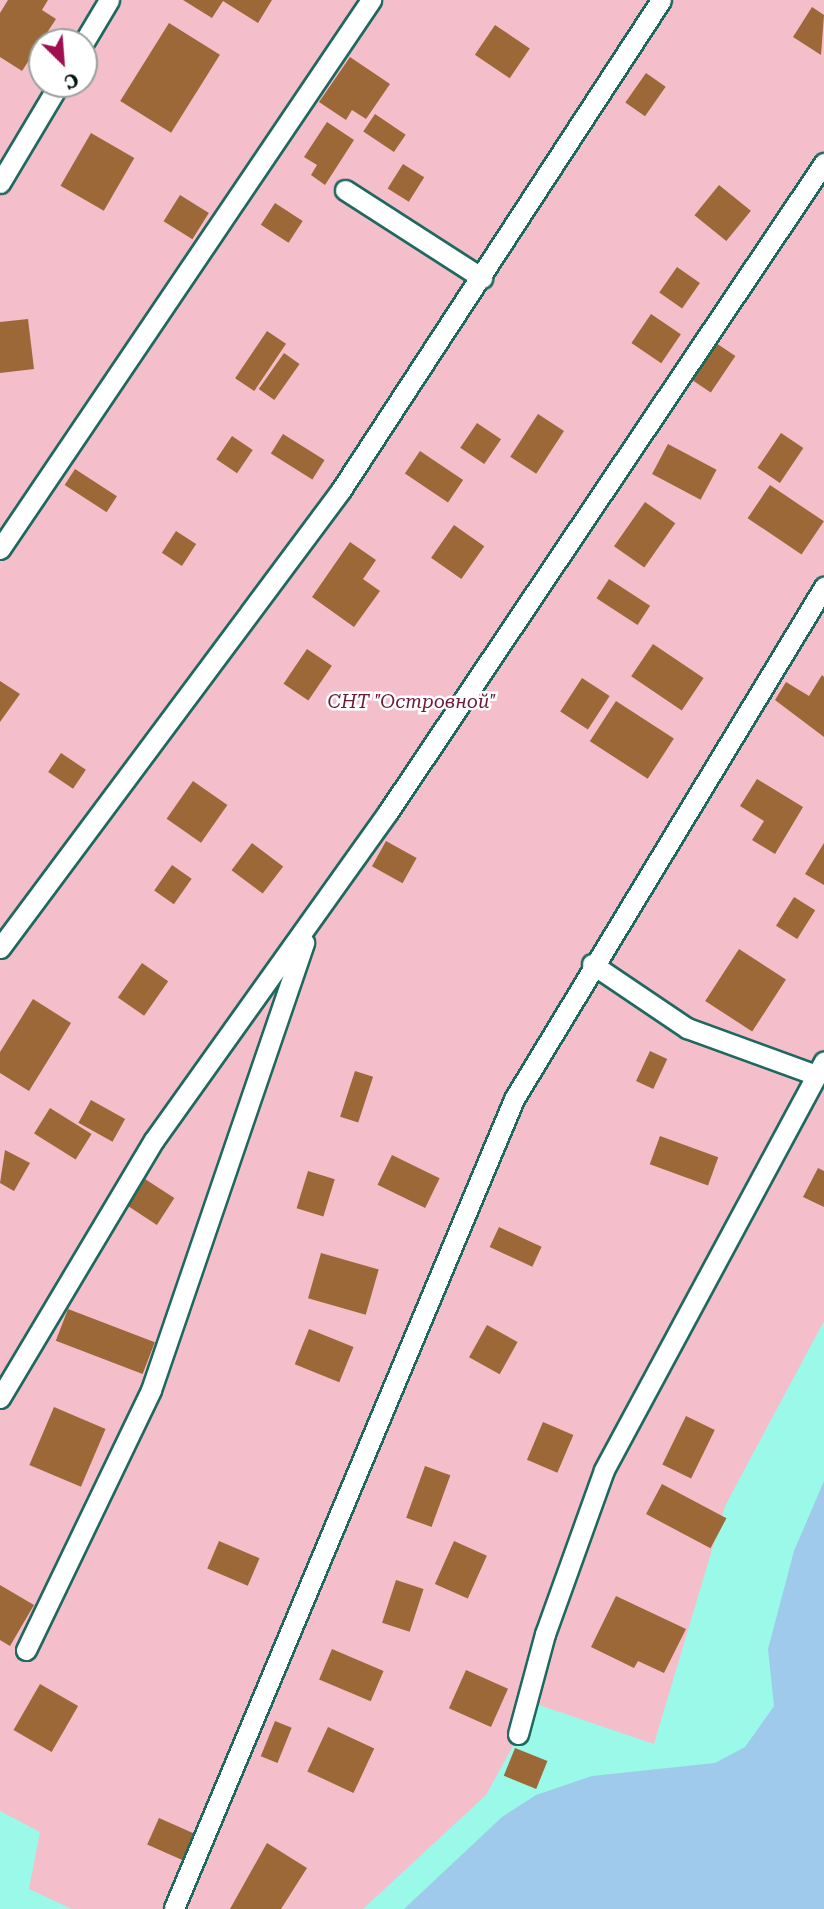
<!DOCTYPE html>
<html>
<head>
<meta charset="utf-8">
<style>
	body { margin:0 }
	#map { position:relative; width:824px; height:1909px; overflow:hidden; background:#9bf9e9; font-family:"Roboto Serif",serif }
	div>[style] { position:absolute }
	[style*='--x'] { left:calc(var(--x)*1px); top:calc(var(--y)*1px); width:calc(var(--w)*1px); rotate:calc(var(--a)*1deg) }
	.green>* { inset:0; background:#f4becb }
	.water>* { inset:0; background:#9fcaec }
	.building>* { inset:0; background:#9c6837; transform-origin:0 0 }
	.roads { filter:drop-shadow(2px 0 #1e695f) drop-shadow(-2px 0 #1e695f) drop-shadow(0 2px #1e695f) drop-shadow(0 -2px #1e695f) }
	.lane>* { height:19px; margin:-9.5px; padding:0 9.5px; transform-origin:9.5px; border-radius:9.5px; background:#fff }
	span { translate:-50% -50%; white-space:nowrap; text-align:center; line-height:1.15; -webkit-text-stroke:5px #fff; paint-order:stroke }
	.park-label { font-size:19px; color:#6c1a39; font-style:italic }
	.north { position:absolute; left:28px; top:28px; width:70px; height:70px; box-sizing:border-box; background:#fff; border:2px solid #99a1a0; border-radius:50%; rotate:155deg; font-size:19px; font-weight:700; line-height:28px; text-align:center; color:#001511 }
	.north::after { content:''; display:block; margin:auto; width:24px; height:32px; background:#a20f51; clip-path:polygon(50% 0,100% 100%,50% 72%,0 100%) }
</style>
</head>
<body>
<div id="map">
	<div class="green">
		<div style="clip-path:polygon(evenodd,0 0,824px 0,824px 1321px,725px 1506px,654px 1744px,536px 1704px,486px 1795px,363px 1909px,72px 1909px,29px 1889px,40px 1832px,0 1811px,0 0,42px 42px,84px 42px,84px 84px,42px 84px,42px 42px)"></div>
	</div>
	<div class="water">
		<div style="clip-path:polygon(824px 1481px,824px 1909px,404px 1909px,502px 1817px,536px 1795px,592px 1776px,715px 1763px,745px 1747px,774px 1706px,768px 1649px,794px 1551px)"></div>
	</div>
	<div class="building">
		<div style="clip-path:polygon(8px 0,48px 0,42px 10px,56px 19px,22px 71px,0 57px,0 13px)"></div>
		<div style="clip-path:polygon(183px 0,272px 0,258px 23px,223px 1px,212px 18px)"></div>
		<div style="clip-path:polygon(812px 7px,824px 15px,821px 55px,793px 37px)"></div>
		<div style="left:169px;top:23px;width:60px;height:92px;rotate:32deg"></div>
		<div style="left:495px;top:25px;width:42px;height:36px;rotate:34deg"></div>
		<div style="clip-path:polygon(350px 57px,390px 84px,366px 119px,352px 110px,346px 120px,319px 102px)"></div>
		<div style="left:646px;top:73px;width:24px;height:36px;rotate:35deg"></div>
		<div style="left:375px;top:114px;width:37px;height:21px;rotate:34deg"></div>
		<div style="clip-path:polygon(327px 122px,354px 140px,325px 185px,311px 175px,317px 165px,304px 157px)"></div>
		<div style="left:91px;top:133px;width:50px;height:61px;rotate:30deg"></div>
		<div style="left:403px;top:164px;width:25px;height:29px;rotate:32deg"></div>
		<div style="left:719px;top:185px;width:41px;height:39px;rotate:39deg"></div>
		<div style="left:180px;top:195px;width:34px;height:31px;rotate:32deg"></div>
		<div style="left:275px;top:203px;width:33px;height:26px;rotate:33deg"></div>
		<div style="left:677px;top:267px;width:28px;height:31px;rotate:35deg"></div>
		<div style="left:651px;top:314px;width:36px;height:35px;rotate:34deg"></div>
		<div style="clip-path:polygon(28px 319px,34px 369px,0 373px,0 322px)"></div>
		<div style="left:267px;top:331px;width:23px;height:57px;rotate:34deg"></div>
		<div style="left:713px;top:341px;width:27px;height:44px;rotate:34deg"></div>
		<div style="left:284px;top:353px;width:19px;height:44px;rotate:35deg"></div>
		<div style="left:538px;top:414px;width:31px;height:51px;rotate:33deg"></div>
		<div style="left:477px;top:423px;width:29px;height:30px;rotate:34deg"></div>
		<div style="left:781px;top:433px;width:27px;height:42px;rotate:34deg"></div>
		<div style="left:283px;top:434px;width:49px;height:23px;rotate:32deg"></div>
		<div style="left:232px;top:436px;width:25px;height:28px;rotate:34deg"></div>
		<div style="left:668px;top:444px;width:55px;height:34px;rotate:28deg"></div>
		<div style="left:420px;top:451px;width:52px;height:27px;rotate:34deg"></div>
		<div style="left:75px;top:469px;width:50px;height:19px;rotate:33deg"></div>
		<div style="left:770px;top:485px;width:65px;height:40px;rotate:34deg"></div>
		<div style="left:645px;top:502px;width:37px;height:54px;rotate:35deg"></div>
		<div style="left:454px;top:525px;width:37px;height:40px;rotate:35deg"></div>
		<div style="left:176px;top:531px;width:24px;height:26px;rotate:33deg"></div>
		<div style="clip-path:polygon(350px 542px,376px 560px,363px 579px,380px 591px,354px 627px,312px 597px)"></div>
		<div style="left:609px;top:579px;width:49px;height:23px;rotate:33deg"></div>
		<div style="left:653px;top:644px;width:61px;height:39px;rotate:34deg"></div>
		<div style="left:307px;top:649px;width:30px;height:42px;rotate:34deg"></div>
		<div style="clip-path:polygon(822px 675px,824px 677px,824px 737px,775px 700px,786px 682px,809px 696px)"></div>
		<div style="left:582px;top:678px;width:33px;height:40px;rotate:33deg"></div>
		<div style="clip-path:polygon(0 681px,20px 694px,0 722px)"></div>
		<div style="left:616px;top:701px;width:69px;height:48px;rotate:33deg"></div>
		<div style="left:61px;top:753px;width:30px;height:23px;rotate:34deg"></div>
		<div style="clip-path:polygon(757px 779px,803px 807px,775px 854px,752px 840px,764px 821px,740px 806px)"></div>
		<div style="left:193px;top:781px;width:42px;height:46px;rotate:35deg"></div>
		<div style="left:386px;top:841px;width:35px;height:29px;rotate:29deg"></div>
		<div style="left:252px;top:843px;width:39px;height:34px;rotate:37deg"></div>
		<div style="clip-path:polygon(824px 843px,824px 885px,805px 874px)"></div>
		<div style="left:172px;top:865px;width:24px;height:31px;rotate:35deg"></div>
		<div style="left:794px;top:897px;width:25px;height:34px;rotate:32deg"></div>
		<div style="left:739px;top:949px;width:56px;height:62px;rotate:33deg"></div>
		<div style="left:142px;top:963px;width:32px;height:42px;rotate:35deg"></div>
		<div style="clip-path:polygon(33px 999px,71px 1023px,29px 1091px,0 1073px,0 1052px)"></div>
		<div style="left:650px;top:1051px;width:19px;height:33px;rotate:25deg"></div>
		<div style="left:355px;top:1071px;width:19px;height:48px;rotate:18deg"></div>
		<div style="left:91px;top:1100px;width:39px;height:26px;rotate:29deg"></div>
		<div style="left:50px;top:1108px;width:49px;height:30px;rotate:32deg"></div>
		<div style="left:660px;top:1136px;width:62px;height:30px;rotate:20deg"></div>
		<div style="clip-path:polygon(5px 1150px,30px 1163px,14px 1191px,0 1183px)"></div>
		<div style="left:392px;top:1155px;width:53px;height:33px;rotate:26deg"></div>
		<div style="clip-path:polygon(818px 1168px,824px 1171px,824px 1207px,803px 1197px)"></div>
		<div style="left:308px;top:1171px;width:28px;height:39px;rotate:17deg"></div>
		<div style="left:145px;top:1179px;width:35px;height:32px;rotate:33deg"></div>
		<div style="left:499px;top:1227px;width:47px;height:22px;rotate:25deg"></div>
		<div style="left:321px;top:1253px;width:60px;height:47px;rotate:16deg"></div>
		<div style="left:68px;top:1309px;width:93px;height:34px;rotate:21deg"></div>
		<div style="left:487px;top:1325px;width:35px;height:37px;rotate:29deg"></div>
		<div style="left:309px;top:1329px;width:48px;height:38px;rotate:22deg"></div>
		<div style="left:54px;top:1407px;width:56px;height:63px;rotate:23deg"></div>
		<div style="left:686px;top:1416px;width:32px;height:54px;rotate:26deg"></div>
		<div style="left:543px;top:1422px;width:33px;height:41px;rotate:23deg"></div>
		<div style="left:425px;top:1466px;width:27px;height:55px;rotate:20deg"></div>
		<div style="left:662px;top:1484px;width:73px;height:34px;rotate:28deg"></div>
		<div style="left:219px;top:1541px;width:44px;height:30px;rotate:23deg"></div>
		<div style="left:454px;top:1541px;width:36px;height:47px;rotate:24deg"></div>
		<div style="left:396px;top:1580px;width:29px;height:45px;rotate:18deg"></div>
		<div style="clip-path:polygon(0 1585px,34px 1605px,10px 1646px,0 1640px)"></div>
		<div style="clip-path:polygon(616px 1596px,686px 1629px,664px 1673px,638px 1661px,634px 1668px,591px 1647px)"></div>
		<div style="left:332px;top:1649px;width:56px;height:33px;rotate:23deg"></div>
		<div style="left:466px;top:1670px;width:46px;height:42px;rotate:24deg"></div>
		<div style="left:40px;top:1684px;width:44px;height:53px;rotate:30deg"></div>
		<div style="left:275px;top:1721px;width:18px;height:38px;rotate:22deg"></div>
		<div style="left:328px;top:1727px;width:51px;height:49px;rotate:25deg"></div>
		<div style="left:515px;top:1748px;width:35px;height:30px;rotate:22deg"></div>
		<div style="left:159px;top:1818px;width:42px;height:29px;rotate:24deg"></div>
		<div style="clip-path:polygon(267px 1843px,307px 1868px,281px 1909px,230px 1909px)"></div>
	</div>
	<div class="roads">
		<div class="lane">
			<div style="--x:84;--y:42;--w:49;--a:-59.2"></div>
			<div style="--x:0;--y:183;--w:115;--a:-59.2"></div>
			<div style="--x:345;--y:190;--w:163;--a:32.7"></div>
			<div style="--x:0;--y:549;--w:663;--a:-55.95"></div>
			<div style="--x:0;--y:948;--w:571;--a:-53.33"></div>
			<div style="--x:341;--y:490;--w:585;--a:-56.85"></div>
			<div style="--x:592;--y:964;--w:115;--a:34"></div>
			<div style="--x:687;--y:1028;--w:137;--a:20"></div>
			<div style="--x:0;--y:1398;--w:300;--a:-59.2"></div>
			<div style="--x:154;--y:1140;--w:403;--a:-54.5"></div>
			<div style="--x:388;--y:812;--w:782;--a:-56.11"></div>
			<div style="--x:26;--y:1650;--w:288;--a:-64.3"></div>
			<div style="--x:151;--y:1390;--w:473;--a:-71.1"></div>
			<div style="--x:518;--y:1734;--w:104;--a:-74.9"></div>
			<div style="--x:545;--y:1634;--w:174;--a:-70.2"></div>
			<div style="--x:604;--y:1470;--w:464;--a:-61.7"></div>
			<div style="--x:174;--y:1908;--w:878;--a:-67.2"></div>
			<div style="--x:514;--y:1099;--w:599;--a:-58.81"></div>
		</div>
	</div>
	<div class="park-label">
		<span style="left:412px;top:702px">СНТ "Островной"</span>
	</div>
	<div class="north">С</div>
</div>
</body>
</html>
